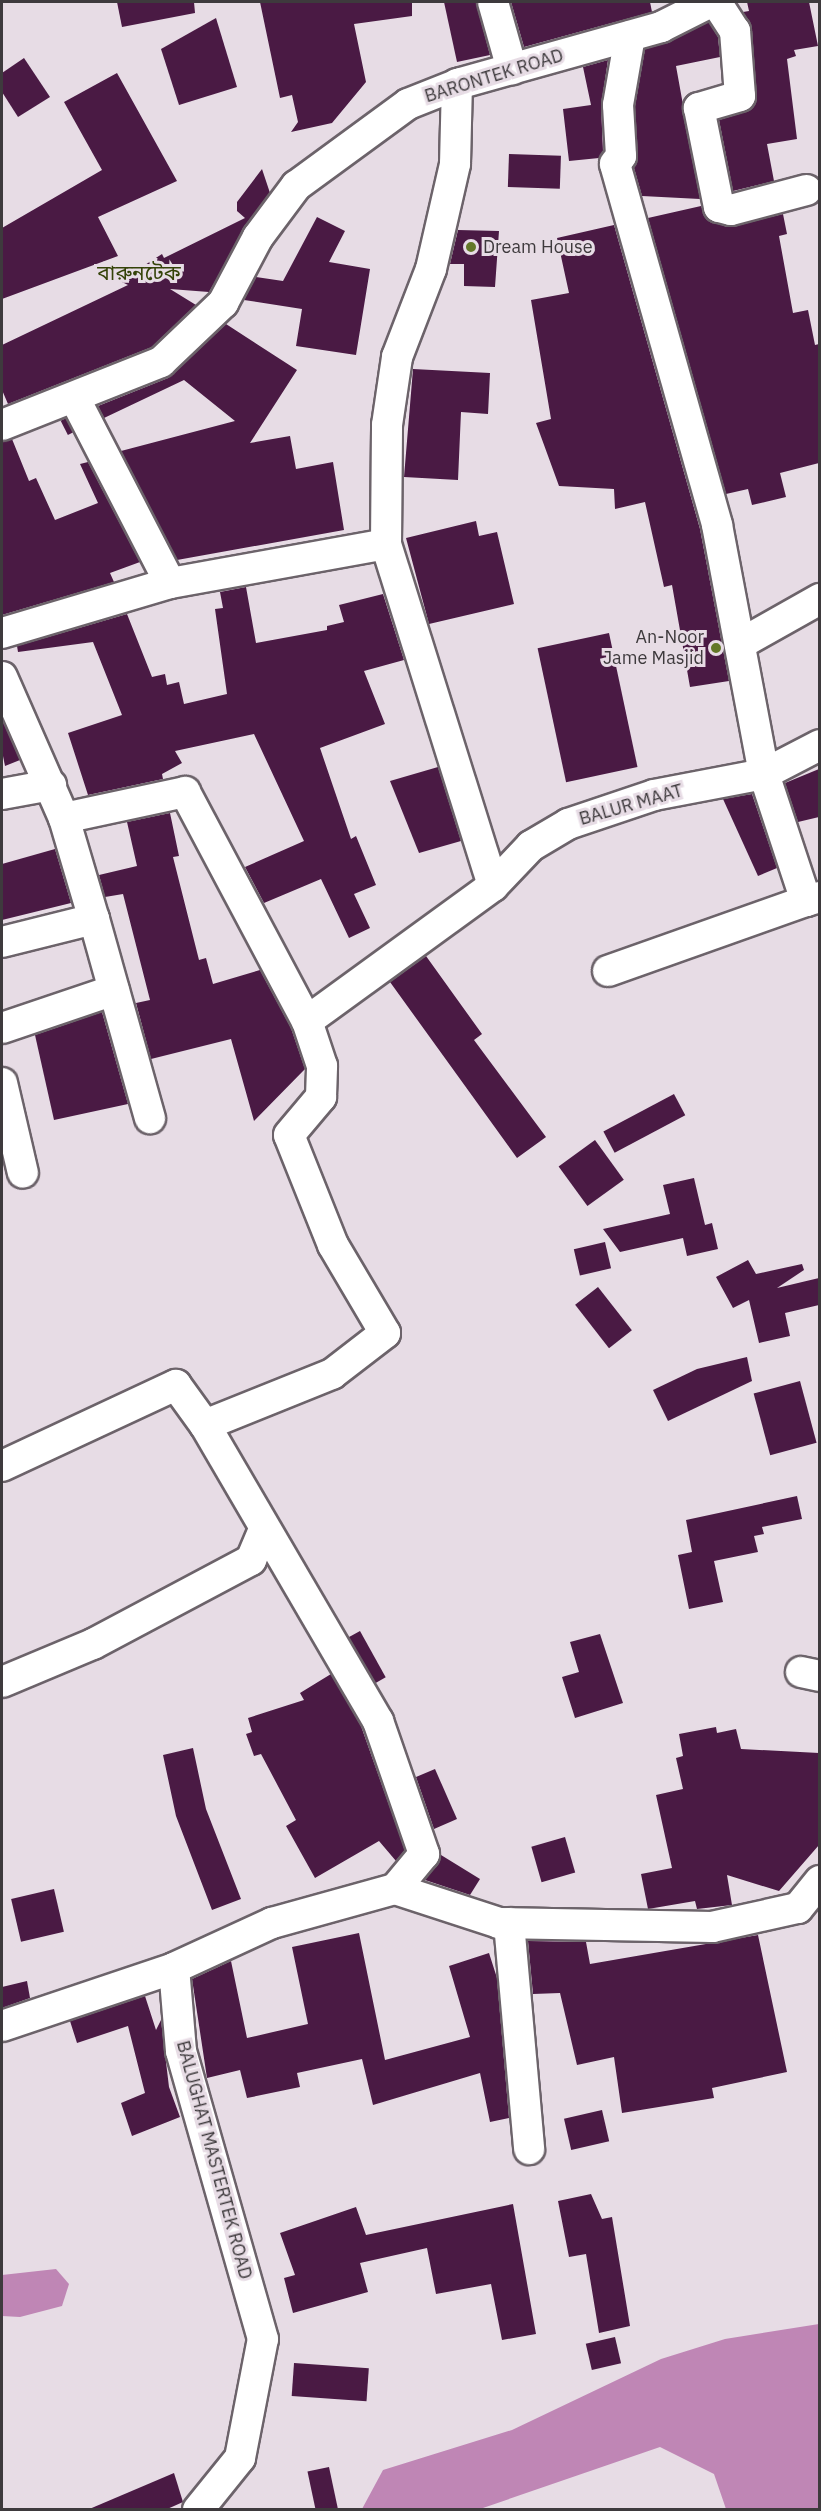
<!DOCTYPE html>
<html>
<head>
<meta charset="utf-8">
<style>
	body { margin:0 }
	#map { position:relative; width:821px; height:2511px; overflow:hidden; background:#e7dce5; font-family:"IBM Plex Sans","Noto Sans Bengali",sans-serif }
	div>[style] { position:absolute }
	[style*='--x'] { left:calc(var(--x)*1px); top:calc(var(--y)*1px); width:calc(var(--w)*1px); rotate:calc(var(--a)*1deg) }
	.water>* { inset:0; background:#bf86b5 }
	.building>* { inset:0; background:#4a1a44; transform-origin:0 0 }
	.roads { filter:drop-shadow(2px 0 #6c636a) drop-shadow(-2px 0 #6c636a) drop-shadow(0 2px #6c636a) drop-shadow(0 -2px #6c636a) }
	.minor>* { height:30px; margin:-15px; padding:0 15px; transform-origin:15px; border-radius:15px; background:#fff }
	.dots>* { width:16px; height:16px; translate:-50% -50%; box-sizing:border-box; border:3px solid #e7dce5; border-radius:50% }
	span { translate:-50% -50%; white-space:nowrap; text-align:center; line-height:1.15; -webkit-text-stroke:6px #e7dce5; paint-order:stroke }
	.street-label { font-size:18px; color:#3e3a3d }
	.poi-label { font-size:18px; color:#3e3a3d }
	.left { translate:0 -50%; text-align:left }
	.right { translate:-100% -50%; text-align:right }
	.quarter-label { font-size:21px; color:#344208 }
	.frame { position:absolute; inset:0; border:3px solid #3e3a3d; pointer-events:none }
</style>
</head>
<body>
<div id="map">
	<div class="water">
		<div style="clip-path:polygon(56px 2269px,69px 2284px,62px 2306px,20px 2317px,2px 2316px,2px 2275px)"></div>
		<div style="clip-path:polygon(819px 2324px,819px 2509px,726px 2509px,714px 2474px,660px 2447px,480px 2509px,362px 2509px,383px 2470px,512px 2430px,661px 2359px,725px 2339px)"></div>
	</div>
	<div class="building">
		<div style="clip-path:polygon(117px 2px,194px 2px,195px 13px,122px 27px)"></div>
		<div style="clip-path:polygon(260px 2px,412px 2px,412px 16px,354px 24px,366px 82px,332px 123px,291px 132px,298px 122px,292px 95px,280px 98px)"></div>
		<div style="clip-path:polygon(444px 2px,476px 2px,490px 55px,457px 62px)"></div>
		<div style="clip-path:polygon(511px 2px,650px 2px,652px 12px,524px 47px)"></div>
		<div style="clip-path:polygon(747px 2px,809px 2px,818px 46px,794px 50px,796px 56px,787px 59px,797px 139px,767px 144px,774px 181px,733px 191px,719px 120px,745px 112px,756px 102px,752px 30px,743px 12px,749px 11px)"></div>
		<div style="clip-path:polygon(216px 18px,237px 87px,179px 105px,161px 49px)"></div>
		<div style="clip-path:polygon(709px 22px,718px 37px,720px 57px,676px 66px,700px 199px,642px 196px,634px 168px,635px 106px,645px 49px)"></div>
		<div style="clip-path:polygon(24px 58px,50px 97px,18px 117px,2px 92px,2px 73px)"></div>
		<div style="clip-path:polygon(608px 60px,601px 106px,603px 151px,599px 158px,569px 161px,563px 109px,591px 105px,583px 67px)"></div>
		<div style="clip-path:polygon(117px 73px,177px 181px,98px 217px,118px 256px,2px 299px,2px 228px,102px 170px,64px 102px)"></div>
		<div style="left:509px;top:154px;width:52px;height:33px;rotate:2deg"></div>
		<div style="clip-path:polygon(262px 169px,270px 193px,209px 292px,170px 289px,196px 305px,152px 347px,8px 404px,2px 390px,2px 345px,128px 285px,120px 281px,162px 254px,164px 258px,245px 218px,237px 211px,237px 202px)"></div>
		<div style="clip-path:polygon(701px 206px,707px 219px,727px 227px,783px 214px,787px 234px,779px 236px,793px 313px,808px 310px,815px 345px,819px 344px,819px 463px,780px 473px,786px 497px,752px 505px,748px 489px,726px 494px,648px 218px)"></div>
		<div style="clip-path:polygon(317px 217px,345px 231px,329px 262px,370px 269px,356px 355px,296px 346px,302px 309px,244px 300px,256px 277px,283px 281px)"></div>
		<div style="clip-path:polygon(614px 225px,700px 529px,729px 681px,690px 687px,672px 585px,664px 587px,645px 502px,615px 509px,614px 489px,559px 486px,536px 423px,551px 419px,531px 300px,569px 293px,557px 238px)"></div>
		<div style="clip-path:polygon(458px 230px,499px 231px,495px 287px,464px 286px,464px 264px,450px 264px)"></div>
		<div style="clip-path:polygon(226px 324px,297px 370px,250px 443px,290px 436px,296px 469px,333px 462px,344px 530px,177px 560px,121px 451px,235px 421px,184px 380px,104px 418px,98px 406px,168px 378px)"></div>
		<div style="clip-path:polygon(413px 369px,490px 373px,488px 414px,461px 412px,458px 480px,404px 477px)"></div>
		<div style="left:66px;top:418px;width:16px;height:6px;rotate:63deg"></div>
		<div style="clip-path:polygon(12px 439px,29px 481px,36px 478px,55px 520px,98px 503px,80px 464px,88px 462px,140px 562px,110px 573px,114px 582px,2px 615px,2px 442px)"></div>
		<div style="clip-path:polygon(476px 521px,479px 536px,497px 532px,514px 604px,429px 624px,406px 538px)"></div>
		<div style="clip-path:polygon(246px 587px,256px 643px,327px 630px,327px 626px,344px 622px,339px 605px,383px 594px,404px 660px,364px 671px,385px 724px,320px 748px,351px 839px,356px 836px,376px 885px,354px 894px,370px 928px,349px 938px,321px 879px,264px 903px,245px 867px,304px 841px,254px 734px,175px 751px,182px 763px,162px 774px,163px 779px,88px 795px,68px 733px,122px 715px,93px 642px,18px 652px,17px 646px,127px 614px,152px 677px,165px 674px,167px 685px,179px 682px,184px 704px,227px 694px,215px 609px,223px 608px,220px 592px)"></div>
		<div style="left:609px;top:633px;width:137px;height:73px;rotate:78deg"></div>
		<div style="clip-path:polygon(2px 719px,20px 760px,5px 766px,2px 751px)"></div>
		<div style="clip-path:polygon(438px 767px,461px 841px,419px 853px,390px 781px)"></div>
		<div style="clip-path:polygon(819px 769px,819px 817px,798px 822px,785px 783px)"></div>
		<div style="clip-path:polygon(752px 794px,777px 868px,758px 876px,723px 799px)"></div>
		<div style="clip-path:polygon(170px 813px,179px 856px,173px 857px,199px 960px,206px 958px,213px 984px,260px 970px,291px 1028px,305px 1069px,254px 1121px,231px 1039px,151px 1059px,136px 1003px,150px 1000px,123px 894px,105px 897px,99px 875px,137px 866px,127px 822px)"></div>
		<div style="clip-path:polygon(55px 849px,71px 903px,2px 920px,2px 864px)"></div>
		<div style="clip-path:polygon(426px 956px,482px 1034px,474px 1040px,546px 1137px,517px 1158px,390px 982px)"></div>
		<div style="clip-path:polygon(102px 1012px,128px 1104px,54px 1120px,35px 1035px)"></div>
		<div style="left:674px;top:1094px;width:24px;height:80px;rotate:62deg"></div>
		<div style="left:595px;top:1140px;width:49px;height:45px;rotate:54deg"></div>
		<div style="clip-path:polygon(694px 1178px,705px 1225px,712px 1223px,718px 1249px,687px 1256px,683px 1238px,620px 1252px,603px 1229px,670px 1214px,663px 1185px)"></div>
		<div style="left:605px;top:1242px;width:27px;height:32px;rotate:77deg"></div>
		<div style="clip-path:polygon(748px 1260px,756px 1274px,802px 1264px,804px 1270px,777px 1288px,819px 1278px,819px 1305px,785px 1313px,790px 1336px,759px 1343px,749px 1300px,733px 1308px,716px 1277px)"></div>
		<div style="left:598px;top:1287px;width:55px;height:29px;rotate:52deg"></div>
		<div style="clip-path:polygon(747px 1357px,752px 1381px,668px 1421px,653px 1390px,697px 1369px)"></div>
		<div style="left:800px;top:1381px;width:64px;height:48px;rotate:75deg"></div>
		<div style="clip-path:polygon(797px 1496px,802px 1519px,762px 1527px,764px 1534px,754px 1536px,758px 1552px,714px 1561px,723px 1602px,689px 1609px,678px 1555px,692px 1552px,686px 1520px)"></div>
		<div style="left:360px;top:1631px;width:53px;height:13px;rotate:61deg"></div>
		<div style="clip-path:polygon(600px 1634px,623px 1703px,575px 1718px,562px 1677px,579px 1672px,570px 1642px)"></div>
		<div style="clip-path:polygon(331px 1674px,361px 1726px,405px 1850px,396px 1861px,379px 1841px,315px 1878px,286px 1826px,296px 1820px,261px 1754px,254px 1756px,246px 1734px,252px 1732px,248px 1718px,304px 1700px,300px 1693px)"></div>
		<div style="clip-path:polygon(716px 1727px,717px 1733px,736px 1729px,741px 1749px,819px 1753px,819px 1845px,779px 1891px,727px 1875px,732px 1905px,697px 1909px,695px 1901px,648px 1909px,641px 1874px,672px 1868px,656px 1795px,683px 1789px,676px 1758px,683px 1756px,679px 1734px)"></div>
		<div style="clip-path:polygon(193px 1748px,206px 1809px,241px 1899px,212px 1910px,176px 1816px,163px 1755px)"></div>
		<div style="clip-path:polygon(435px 1769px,457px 1819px,434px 1829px,416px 1777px)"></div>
		<div style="left:565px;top:1837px;width:37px;height:35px;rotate:74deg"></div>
		<div style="clip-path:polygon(441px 1855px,480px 1879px,470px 1895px,425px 1880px)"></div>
		<div style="left:54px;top:1889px;width:44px;height:44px;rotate:77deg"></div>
		<div style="clip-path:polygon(359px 1933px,385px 2060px,470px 2037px,449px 1966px,489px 1953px,497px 1978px,509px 2118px,490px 2122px,480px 2073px,373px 2105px,362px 2059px,297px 2073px,300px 2087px,247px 2098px,240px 2070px,207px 2078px,192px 1979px,231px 1961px,247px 2038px,308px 2024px,292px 1947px)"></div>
		<div style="clip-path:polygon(758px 1935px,787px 2072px,712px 2088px,714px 2098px,622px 2113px,614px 2057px,577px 2065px,560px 1993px,533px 1994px,528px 1941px,586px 1942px,590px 1964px)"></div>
		<div style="clip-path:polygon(27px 1981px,30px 1998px,2px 2008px,2px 1987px)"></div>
		<div style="clip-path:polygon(145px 1996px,156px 2030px,161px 2020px,169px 2087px,180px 2117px,132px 2136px,121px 2103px,145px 2093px,128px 2026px,77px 2043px,70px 2021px)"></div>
		<div style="left:602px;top:2110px;width:32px;height:39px;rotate:77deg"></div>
		<div style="clip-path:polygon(591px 2194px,602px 2219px,612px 2217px,630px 2326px,599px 2333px,586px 2254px,569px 2257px,558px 2201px)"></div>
		<div style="clip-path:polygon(513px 2204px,536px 2334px,502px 2340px,491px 2284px,436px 2294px,427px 2248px,360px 2263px,368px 2292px,293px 2313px,284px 2278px,295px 2275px,280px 2233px,356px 2207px,366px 2235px)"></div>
		<div style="left:615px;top:2337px;width:27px;height:30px;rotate:77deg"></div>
		<div style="left:294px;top:2363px;width:75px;height:33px;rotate:4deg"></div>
		<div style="left:329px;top:2467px;width:44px;height:22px;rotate:78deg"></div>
		<div style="clip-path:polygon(174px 2473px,183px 2502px,165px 2510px,87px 2510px)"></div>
	</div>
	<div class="roads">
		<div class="minor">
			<div style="--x:493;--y:2;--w:70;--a:74.2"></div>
			<div style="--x:716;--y:2;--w:35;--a:57"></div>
			<div style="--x:735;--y:31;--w:65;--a:85.6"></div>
			<div style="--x:740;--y:96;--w:43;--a:163.7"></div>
			<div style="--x:699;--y:108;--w:101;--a:78.6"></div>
			<div style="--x:719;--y:207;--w:12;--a:14"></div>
			<div style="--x:731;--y:210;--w:78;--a:-14.9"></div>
			<div style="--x:630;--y:36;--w:70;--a:99.9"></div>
			<div style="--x:618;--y:105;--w:51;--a:86.6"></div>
			<div style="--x:621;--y:156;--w:10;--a:127"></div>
			<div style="--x:615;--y:164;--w:375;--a:74.2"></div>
			<div style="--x:717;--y:525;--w:253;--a:79.3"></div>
			<div style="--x:764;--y:774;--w:134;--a:71.7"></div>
			<div style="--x:806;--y:901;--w:15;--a:-16"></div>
			<div style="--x:2;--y:425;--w:171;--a:-21.6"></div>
			<div style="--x:161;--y:362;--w:86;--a:-43.6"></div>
			<div style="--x:223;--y:303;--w:75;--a:-62.1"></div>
			<div style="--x:258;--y:237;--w:64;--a:-53.3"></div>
			<div style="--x:296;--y:186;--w:139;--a:-36.2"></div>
			<div style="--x:408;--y:104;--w:57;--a:-21.6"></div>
			<div style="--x:461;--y:83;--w:208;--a:-15.6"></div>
			<div style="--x:661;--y:27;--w:56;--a:-26.6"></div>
			<div style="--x:386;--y:544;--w:119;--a:-89.5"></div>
			<div style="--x:387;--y:425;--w:69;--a:-81.6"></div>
			<div style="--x:397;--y:357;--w:94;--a:-68.9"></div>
			<div style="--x:431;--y:269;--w:108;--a:-77.1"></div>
			<div style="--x:455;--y:164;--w:80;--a:-88.6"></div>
			<div style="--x:170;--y:583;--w:219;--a:-10.2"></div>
			<div style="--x:386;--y:544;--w:358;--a:72.6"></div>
			<div style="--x:2;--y:633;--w:175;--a:-16.6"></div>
			<div style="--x:170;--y:583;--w:207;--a:-117.3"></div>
			<div style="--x:740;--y:644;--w:92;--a:-29.4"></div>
			<div style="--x:2;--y:677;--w:154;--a:66.3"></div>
			<div style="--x:64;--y:818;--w:105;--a:73.5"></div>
			<div style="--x:94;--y:919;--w:95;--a:166"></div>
			<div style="--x:2;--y:794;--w:50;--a:-10.4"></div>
			<div style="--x:64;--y:818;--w:124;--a:-12.1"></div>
			<div style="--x:185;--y:792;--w:259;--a:62"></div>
			<div style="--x:94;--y:919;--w:207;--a:74.3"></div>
			<div style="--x:608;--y:971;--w:210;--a:-19.5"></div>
			<div style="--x:2;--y:1028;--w:118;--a:-18.7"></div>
			<div style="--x:2;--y:1083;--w:92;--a:76.9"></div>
			<div style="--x:205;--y:1425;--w:343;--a:59.7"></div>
			<div style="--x:378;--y:1721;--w:141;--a:70.9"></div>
			<div style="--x:424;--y:1854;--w:45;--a:129.6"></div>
			<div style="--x:2;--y:1466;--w:192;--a:-25"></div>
			<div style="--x:176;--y:1385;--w:49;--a:54.1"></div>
			<div style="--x:205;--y:1425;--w:137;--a:-21.9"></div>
			<div style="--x:332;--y:1374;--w:67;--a:-37.7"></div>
			<div style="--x:385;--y:1333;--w:102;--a:-120.6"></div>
			<div style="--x:333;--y:1245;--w:118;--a:-111.8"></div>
			<div style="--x:289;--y:1135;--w:50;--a:-49.9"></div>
			<div style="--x:321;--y:1097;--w:31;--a:-88"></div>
			<div style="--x:322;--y:1066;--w:47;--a:-108.4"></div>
			<div style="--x:307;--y:1021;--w:230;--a:-36"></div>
			<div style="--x:493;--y:886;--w:55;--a:-46.5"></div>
			<div style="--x:531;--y:846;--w:43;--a:-30.7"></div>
			<div style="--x:568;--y:824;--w:91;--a:-18.6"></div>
			<div style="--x:654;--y:795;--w:112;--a:-10.8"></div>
			<div style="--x:764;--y:774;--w:63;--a:-27.4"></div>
			<div style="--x:801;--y:1672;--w:19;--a:12"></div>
			<div style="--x:2;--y:1682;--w:99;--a:-22.7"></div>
			<div style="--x:93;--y:1644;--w:179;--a:-28"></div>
			<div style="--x:251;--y:1560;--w:33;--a:-67"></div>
			<div style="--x:509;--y:1923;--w:227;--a:84.9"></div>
			<div style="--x:2;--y:2026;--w:182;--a:-18.6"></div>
			<div style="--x:198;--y:2510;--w:67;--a:-51.1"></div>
			<div style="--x:240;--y:2458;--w:121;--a:-79.1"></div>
			<div style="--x:263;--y:2339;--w:299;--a:-105.9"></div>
			<div style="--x:181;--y:2051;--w:83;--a:-94.8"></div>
			<div style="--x:174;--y:1968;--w:108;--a:-24.7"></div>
			<div style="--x:272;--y:1923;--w:128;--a:-15.5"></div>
			<div style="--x:395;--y:1889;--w:109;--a:18.1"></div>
			<div style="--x:499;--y:1923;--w:213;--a:1.1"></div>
			<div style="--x:712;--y:1927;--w:88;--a:-12.5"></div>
			<div style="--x:798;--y:1908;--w:35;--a:-51"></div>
		</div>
	</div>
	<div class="dots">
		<div style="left:471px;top:247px;background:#637828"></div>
		<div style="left:716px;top:648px;background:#637828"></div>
	</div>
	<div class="street-label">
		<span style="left:494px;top:76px;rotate:-17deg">BARONTEK ROAD</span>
		<span style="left:631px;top:805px;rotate:-16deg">BALUR MAAT</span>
		<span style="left:214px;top:2160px;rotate:75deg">BALUGHAT MASTERTEK ROAD</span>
	</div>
	<div class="poi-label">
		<span class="left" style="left:483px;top:247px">Dream House</span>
		<span class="right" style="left:704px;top:648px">An-Noor<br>Jame Masjid</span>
	</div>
	<div class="quarter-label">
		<span style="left:139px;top:272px">বারুনটেক</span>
	</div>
	<div class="frame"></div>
</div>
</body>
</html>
